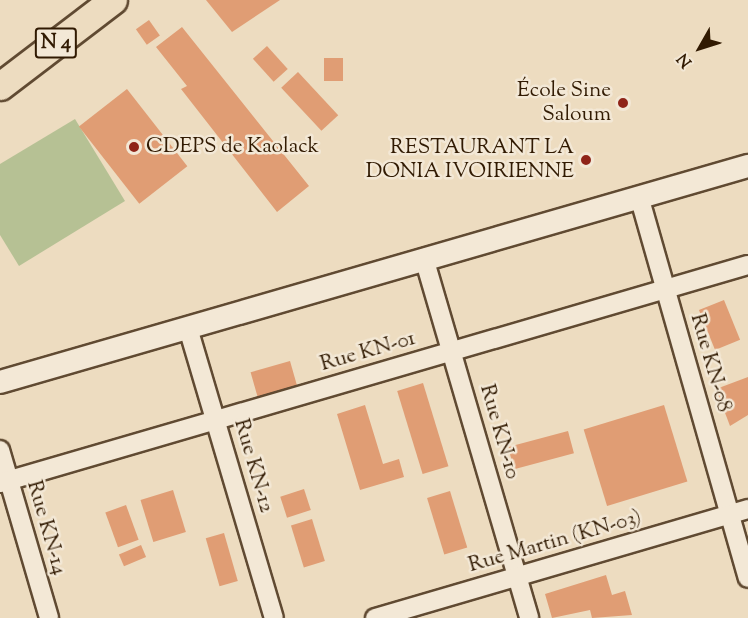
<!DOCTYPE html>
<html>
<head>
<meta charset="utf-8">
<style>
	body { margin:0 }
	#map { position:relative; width:748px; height:618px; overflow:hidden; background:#eddcc0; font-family:"Sorts Mill Goudy",serif }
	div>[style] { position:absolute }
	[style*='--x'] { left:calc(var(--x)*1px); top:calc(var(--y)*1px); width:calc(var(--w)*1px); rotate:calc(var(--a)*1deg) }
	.green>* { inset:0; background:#b6c194 }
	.building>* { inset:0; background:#e09d74; transform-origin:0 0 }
	.roads { filter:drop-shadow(2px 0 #604a32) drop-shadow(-2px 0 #604a32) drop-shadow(0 2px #604a32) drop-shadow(0 -2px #604a32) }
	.minor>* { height:18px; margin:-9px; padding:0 9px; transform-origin:9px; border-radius:9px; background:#f3e8d6 }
	.tertiary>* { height:22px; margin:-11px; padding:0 11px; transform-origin:11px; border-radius:11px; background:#f3e8d6 }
	.primary>* { height:27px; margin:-13.5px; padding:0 13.5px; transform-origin:13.5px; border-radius:13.5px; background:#eddcc0 }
	.dots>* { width:16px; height:16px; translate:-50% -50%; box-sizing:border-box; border:3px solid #f3e8d6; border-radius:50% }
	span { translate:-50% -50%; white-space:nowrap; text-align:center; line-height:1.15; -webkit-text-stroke:5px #f3e8d6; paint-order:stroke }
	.shield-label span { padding:2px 4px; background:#f3e8d6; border:2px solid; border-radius:4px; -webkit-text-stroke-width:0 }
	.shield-label { font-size:20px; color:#311a02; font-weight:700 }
	.poi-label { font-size:21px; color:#311a02 }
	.right { translate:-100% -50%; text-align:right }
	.left { translate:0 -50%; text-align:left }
	.street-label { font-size:21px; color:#311a02 }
	.north { position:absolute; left:670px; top:18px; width:60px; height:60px; -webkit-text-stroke:4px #f3e8d6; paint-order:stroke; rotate:231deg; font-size:16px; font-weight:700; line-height:24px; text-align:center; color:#311a02 }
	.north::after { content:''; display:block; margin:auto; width:21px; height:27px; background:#311a02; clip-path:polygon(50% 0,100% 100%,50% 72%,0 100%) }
</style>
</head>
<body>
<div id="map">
	<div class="green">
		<div style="clip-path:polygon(75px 119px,125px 201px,19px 266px,0 235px,0 164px)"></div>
	</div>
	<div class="building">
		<div style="clip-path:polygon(206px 0,280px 0,232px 32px)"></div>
		<div style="left:149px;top:20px;width:19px;height:16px;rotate:55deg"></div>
		<div style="clip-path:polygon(182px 27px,309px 186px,277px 212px,181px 89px,187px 86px,156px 47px)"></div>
		<div style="left:267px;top:46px;width:31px;height:19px;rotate:48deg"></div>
		<div style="left:324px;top:58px;width:19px;height:23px"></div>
		<div style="left:298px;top:72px;width:59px;height:23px;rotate:47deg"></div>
		<div style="left:127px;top:89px;width:98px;height:61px;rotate:52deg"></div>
		<div style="left:724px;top:300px;width:43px;height:27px;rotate:68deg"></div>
		<div style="left:290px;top:361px;width:29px;height:41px;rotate:74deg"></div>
		<div style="clip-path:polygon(748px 377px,748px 415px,730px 426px,716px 389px)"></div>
		<div style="left:423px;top:383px;width:87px;height:27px;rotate:73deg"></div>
		<div style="clip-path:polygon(365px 405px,383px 464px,399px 459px,404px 477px,360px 490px,337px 414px)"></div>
		<div style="left:664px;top:405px;width:80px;height:84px;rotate:73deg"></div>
		<div style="left:568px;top:431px;width:23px;height:62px;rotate:75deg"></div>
		<div style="left:304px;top:489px;width:22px;height:25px;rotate:72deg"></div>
		<div style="left:173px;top:490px;width:44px;height:34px;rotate:73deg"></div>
		<div style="left:450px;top:491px;width:59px;height:24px;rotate:73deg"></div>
		<div style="left:126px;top:505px;width:37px;height:22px;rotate:70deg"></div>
		<div style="left:312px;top:519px;width:44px;height:22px;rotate:73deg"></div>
		<div style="left:224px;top:533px;width:50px;height:19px;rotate:74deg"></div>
		<div style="left:141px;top:545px;width:13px;height:24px;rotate:67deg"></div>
		<div style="clip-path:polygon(606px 575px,612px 595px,625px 591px,632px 615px,592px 618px,590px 610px,552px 618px,545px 594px)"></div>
	</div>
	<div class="roads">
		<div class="minor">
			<div style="--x:639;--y:196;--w:397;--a:74.1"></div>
			<div style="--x:424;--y:258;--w:375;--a:73.7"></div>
			<div style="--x:188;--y:328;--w:302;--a:73.5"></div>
			<div style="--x:0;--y:450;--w:175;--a:73.7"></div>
			<div style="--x:0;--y:483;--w:779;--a:-16.25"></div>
			<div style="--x:375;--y:618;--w:389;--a:-16.3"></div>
		</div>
		<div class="tertiary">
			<div style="--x:0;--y:382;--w:779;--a:-16.11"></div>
		</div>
		<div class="primary">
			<div style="--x:0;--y:86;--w:142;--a:-37.3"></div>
		</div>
	</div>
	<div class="dots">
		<div style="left:623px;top:103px;background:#8f2418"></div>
		<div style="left:134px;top:147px;background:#8f2418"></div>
		<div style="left:586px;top:160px;background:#8f2418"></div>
	</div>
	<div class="shield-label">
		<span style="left:56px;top:43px">N 4</span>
	</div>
	<div class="poi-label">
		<span class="right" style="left:611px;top:103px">École Sine<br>Saloum</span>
		<span class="left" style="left:146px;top:147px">CDEPS de Kaolack</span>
		<span class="right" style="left:574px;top:160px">RESTAURANT LA<br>DONIA IVOIRIENNE</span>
	</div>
	<div class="street-label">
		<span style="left:368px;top:352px;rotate:-16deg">Rue KN-01</span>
		<span style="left:710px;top:363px;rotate:74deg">Rue KN-08</span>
		<span style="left:499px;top:432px;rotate:74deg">Rue KN-10</span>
		<span style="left:253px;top:466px;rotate:74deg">Rue KN-12</span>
		<span style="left:46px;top:528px;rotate:74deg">Rue KN-14</span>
		<span style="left:555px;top:542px;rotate:-16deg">Rue Martin (KN-03)</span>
	</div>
	<div class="north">N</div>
</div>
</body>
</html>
